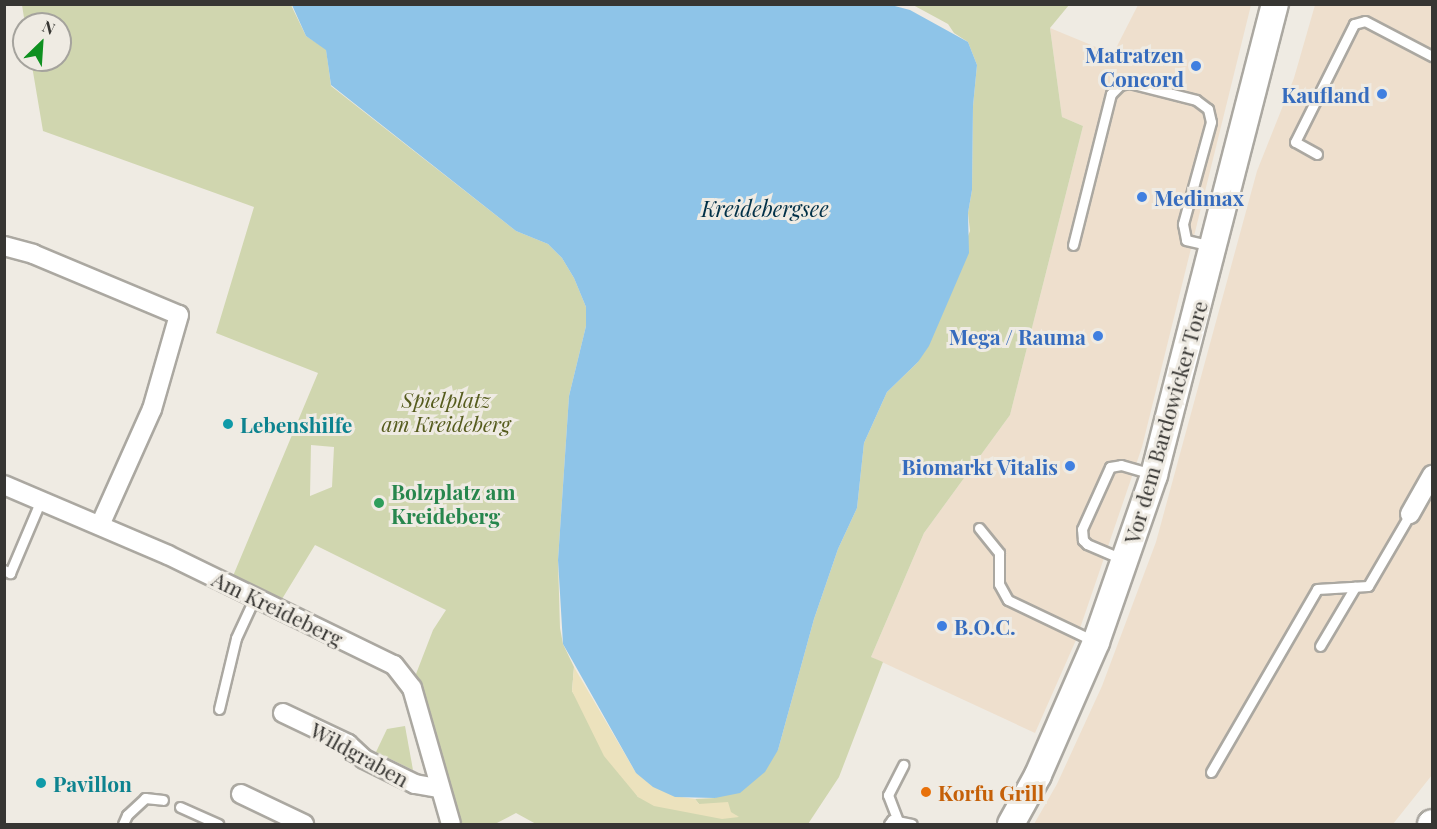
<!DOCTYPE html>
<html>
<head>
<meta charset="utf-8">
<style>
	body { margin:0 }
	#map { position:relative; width:1437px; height:829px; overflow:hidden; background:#efebe3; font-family:"Playfair Display",serif }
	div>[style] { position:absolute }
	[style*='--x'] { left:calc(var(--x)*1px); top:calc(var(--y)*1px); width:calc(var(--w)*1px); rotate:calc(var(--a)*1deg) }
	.commercial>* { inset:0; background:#eedfcd }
	.green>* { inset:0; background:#d0d6af }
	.sand>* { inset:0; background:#ece2bd }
	.water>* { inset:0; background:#8ec4e8 }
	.roads { filter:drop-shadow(2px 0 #aba8a1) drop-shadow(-2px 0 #aba8a1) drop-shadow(0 2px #aba8a1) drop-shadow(0 -2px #aba8a1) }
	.lane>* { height:9px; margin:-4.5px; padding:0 4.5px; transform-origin:4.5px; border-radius:4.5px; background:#fff }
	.street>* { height:18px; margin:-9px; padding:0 9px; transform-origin:9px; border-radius:9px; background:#fff }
	.secondary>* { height:26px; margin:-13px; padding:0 13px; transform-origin:13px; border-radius:13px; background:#fff }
	.dots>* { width:16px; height:16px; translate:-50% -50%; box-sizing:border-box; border:3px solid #efebe3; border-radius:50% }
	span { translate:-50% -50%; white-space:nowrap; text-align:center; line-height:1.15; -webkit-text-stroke:6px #efebe3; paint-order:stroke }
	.shop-label { font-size:21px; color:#366cbe; font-weight:700 }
	.right { translate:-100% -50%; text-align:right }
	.left { translate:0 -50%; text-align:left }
	.park-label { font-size:21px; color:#565c1e; font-style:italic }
	.street-label { font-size:21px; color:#373633 }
	.culture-label { font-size:21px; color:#0d838f; font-weight:700 }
	.leisure-label { font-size:21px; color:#27864d; font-weight:700 }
	.food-label { font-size:21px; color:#c56008; font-weight:700 }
	.water-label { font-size:22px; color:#013047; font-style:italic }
	.frame { position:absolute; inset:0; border:6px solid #373633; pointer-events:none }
	.north { position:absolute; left:12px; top:12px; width:60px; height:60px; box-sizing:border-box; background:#efebe3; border:2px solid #a5a39d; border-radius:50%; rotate:25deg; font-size:16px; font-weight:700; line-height:24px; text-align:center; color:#373633 }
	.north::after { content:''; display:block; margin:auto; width:21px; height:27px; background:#0e901f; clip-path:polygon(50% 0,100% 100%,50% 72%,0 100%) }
</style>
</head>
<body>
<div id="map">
	<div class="commercial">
		<div style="clip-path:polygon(1138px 5px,1251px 5px,1142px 447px,1076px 640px,1035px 733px,871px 657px,924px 533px,1010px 415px,1083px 126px,1062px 117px,1050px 28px,1113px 54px)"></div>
		<div style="clip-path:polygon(1315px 5px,1432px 5px,1432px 775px,1393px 824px,1034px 824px,1057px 784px,1102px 686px,1156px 542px,1257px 171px,1294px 78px)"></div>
	</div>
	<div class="green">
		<div style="clip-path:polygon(evenodd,22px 5px,291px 5px,306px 36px,326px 49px,331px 86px,516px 231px,548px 244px,562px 258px,574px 278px,586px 307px,586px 326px,569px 396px,558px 560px,560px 628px,563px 644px,574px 667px,572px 691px,638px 797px,738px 816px,699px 804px,695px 799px,715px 798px,778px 750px,814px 619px,838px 549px,857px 508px,864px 443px,887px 392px,918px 362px,970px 231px,968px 213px,972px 190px,973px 106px,977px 65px,968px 42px,954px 33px,948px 24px,913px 5px,1069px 5px,1050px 28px,1062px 117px,1083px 126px,1010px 415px,924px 533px,871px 657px,883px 662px,839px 777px,808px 824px,536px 824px,516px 813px,495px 824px,462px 824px,454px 811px,416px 674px,433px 630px,446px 610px,315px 545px,282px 599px,233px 576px,318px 373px,216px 333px,254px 207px,43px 131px,31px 60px,60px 60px,60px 24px,25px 24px,22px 5px,311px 445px,334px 447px,332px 487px,310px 496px,311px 445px)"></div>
		<div style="clip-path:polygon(405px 726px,413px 770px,376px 752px,387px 729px)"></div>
	</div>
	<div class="sand">
		<div style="clip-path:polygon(574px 667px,636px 773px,675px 796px,695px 799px,699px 804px,728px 802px,731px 812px,739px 817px,722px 819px,654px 806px,638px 797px,604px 756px,572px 691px)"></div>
	</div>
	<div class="water">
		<div style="clip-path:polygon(292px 5px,891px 5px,910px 10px,968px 42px,977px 65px,973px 106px,972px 190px,968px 213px,969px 253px,929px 346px,918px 362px,887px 392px,864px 443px,857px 508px,838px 549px,814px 619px,778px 750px,765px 772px,740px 793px,715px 798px,675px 797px,653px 787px,636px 773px,563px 644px,558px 560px,569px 396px,586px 326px,586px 307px,574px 278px,562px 258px,548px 244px,516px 231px,331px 85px,326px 50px,306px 36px)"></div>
	</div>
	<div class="roads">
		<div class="lane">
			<div style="--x:1317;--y:154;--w:25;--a:-151"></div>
			<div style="--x:1295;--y:142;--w:132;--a:-63.4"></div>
			<div style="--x:1354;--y:24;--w:11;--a:-15"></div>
			<div style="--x:1365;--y:21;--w:76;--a:27.6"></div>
			<div style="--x:1073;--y:245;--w:156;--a:-75.9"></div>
			<div style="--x:1111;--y:94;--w:13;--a:-45"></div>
			<div style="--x:1120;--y:85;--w:9;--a:-13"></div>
			<div style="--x:1129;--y:83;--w:69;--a:14.2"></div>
			<div style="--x:1196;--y:100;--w:15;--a:37"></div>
			<div style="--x:1208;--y:109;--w:13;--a:77"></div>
			<div style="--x:1211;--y:122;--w:106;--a:105.4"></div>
			<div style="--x:1183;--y:224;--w:16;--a:79"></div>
			<div style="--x:1186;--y:240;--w:26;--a:13"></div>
			<div style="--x:979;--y:528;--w:32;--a:51"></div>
			<div style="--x:999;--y:553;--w:31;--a:90"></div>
			<div style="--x:999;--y:584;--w:18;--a:61"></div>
			<div style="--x:1008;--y:600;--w:95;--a:25.5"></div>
			<div style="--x:1122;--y:559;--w:38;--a:-157"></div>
			<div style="--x:1087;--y:544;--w:6;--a:-135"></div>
			<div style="--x:1083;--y:540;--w:11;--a:-95"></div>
			<div style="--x:1082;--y:529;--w:68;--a:-65.7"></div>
			<div style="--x:1110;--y:467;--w:11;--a:-10"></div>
			<div style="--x:1121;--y:465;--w:32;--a:16"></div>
			<div style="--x:4;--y:570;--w:7;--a:27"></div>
			<div style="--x:10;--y:573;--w:79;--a:-67"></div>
			<div style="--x:1320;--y:646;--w:69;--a:-59.3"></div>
			<div style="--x:219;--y:709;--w:73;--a:-76.5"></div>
			<div style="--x:236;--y:638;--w:45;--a:-65.1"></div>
			<div style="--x:1211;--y:772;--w:211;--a:-59.9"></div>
			<div style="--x:1317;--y:589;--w:51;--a:-3.4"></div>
			<div style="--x:1368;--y:586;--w:83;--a:-59.7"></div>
			<div style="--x:180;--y:807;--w:42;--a:24.1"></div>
			<div style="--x:898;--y:821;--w:28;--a:-111"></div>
			<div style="--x:888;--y:795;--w:34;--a:-63"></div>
			<div style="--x:123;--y:824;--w:10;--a:-66"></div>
			<div style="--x:127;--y:815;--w:25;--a:-43"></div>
			<div style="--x:145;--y:798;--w:18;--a:6"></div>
			<div style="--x:889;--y:824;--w:5;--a:-53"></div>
			<div style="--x:892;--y:820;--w:20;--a:11"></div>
		</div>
		<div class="street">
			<div style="--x:4;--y:246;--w:30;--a:15"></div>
			<div style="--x:33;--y:254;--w:158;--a:22.7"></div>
			<div style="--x:179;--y:315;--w:98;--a:106"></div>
			<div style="--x:152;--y:409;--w:127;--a:114.1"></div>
			<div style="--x:4;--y:485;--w:178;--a:23.1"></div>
			<div style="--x:168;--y:555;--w:251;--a:26"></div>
			<div style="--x:394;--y:665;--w:29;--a:52"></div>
			<div style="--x:412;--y:688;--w:141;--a:74"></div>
			<div style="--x:1410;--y:514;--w:45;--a:-60.6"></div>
			<div style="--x:283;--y:713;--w:72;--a:25.5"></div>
			<div style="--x:348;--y:744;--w:22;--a:43"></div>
			<div style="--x:364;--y:759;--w:57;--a:26.1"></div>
			<div style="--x:415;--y:784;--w:23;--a:10"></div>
			<div style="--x:241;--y:794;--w:70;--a:25.5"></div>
		</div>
		<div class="secondary">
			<div style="--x:1011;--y:824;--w:56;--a:-61.1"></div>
			<div style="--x:1038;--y:775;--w:145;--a:-66.4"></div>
			<div style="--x:1096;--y:642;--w:177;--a:-70.8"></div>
			<div style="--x:1154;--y:475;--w:486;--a:-75.6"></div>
			<div style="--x:1431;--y:824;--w:1;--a:-45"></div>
		</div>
	</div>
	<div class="dots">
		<div style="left:1196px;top:66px;background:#3f7fe0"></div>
		<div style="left:1382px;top:94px;background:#3f7fe0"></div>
		<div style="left:1142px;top:197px;background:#3f7fe0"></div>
		<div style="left:1098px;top:336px;background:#3f7fe0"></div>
		<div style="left:228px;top:424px;background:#0f9aa8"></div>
		<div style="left:1070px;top:466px;background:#3f7fe0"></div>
		<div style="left:379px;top:503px;background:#2e9e5b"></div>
		<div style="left:942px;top:626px;background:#3f7fe0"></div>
		<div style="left:41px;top:783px;background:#0f9aa8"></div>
		<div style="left:926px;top:792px;background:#e8710a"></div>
	</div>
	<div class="shop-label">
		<span class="right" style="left:1184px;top:66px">Matratzen<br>Concord</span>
		<span class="right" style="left:1370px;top:94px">Kaufland</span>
		<span class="left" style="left:1154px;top:197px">Medimax</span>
		<span class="right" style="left:1086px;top:336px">Mega / Rauma</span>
		<span class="right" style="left:1058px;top:466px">Biomarkt Vitalis</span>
		<span class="left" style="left:954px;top:626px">B.O.C.</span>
	</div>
	<div class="park-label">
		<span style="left:446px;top:411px">Spielplatz<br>am Kreideberg</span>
	</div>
	<div class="street-label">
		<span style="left:1165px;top:422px;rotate:-74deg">Vor dem Bardowicker Tore</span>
		<span style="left:278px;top:608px;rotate:26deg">Am Kreideberg</span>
		<span style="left:360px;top:754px;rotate:29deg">Wildgraben</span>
	</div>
	<div class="culture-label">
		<span class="left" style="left:240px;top:424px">Lebenshilfe</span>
		<span class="left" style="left:53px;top:783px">Pavillon</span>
	</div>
	<div class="leisure-label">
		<span class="left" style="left:391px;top:503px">Bolzplatz am<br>Kreideberg</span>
	</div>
	<div class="food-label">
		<span class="left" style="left:938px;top:792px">Korfu Grill</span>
	</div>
	<div class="water-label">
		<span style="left:765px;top:209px">Kreidebergsee</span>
	</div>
	<div class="frame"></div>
	<div class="north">N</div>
</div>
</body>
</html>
